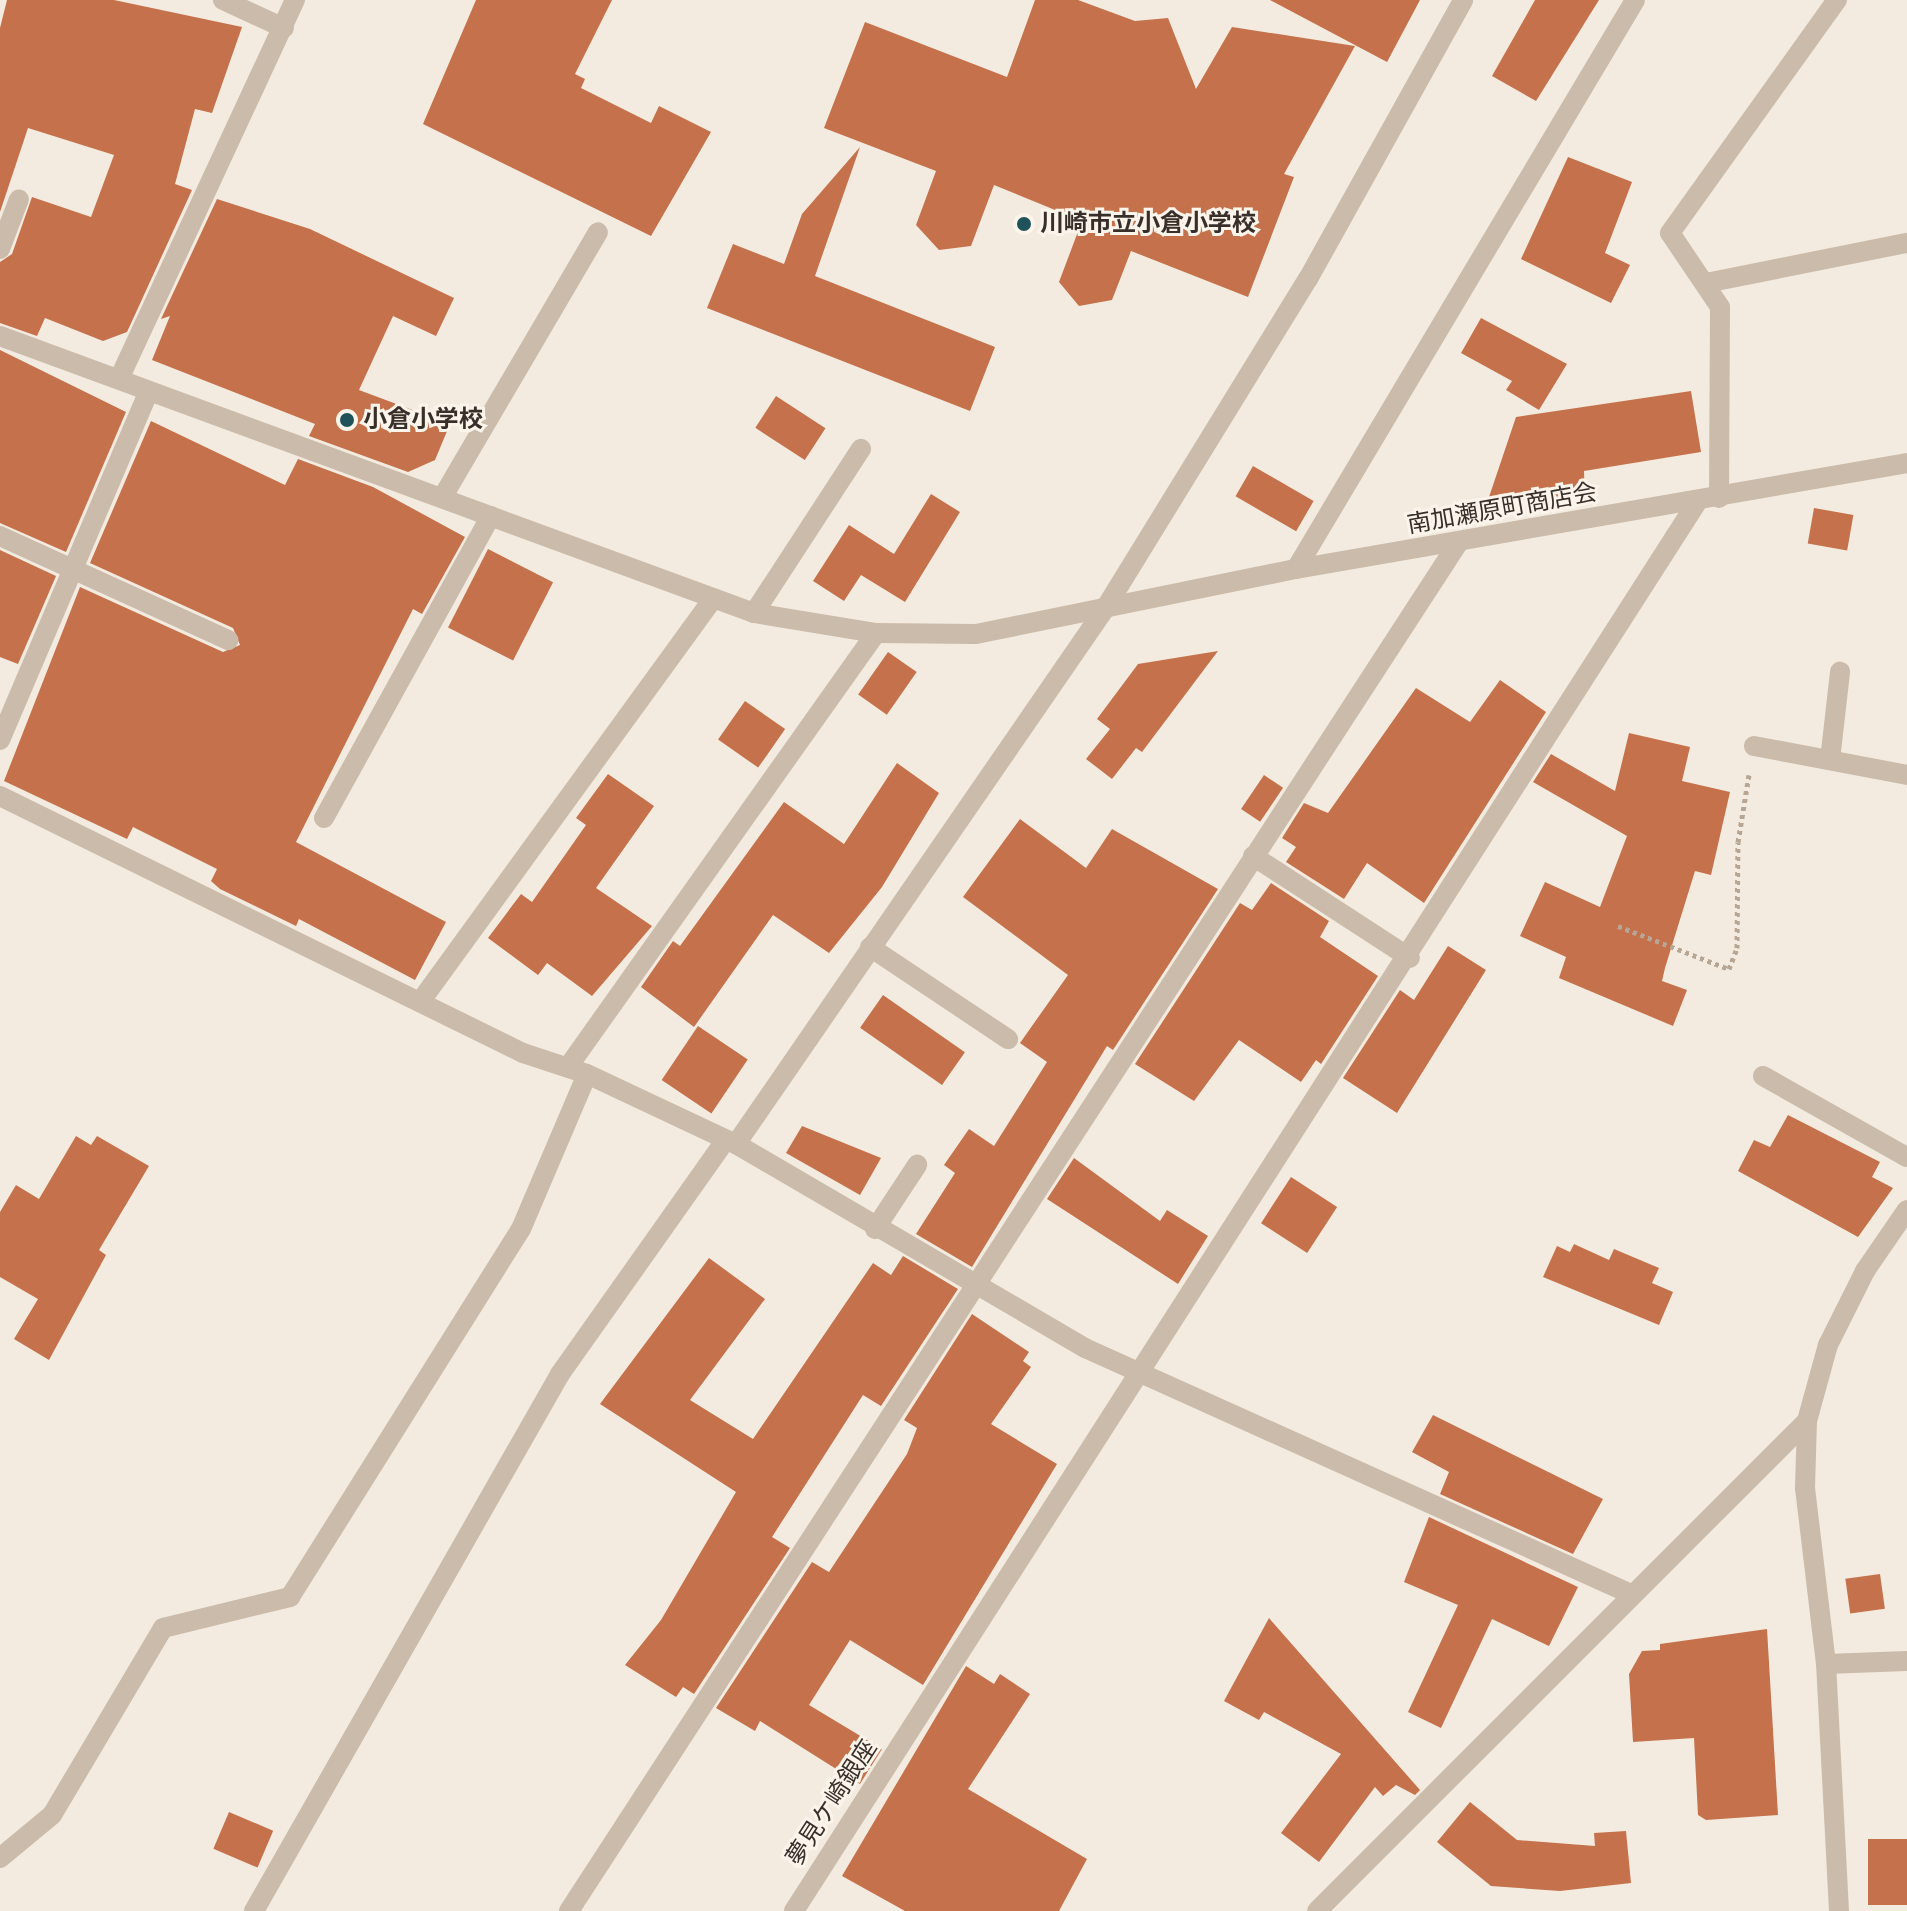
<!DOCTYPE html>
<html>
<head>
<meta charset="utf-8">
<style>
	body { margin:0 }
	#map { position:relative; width:1907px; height:1911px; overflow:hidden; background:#f3ebdf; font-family:Rubik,"Noto Sans JP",sans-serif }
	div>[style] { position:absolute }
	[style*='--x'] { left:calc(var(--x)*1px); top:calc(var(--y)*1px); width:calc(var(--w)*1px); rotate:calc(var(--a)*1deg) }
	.building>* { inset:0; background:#c5714b; transform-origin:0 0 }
	.path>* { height:5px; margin-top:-2.5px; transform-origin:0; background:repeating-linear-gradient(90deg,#b7a694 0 4px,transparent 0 8px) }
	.minor>* { height:20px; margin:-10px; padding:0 10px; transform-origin:10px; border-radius:10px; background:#cbbbaa }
	.dots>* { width:22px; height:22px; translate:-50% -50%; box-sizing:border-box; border:4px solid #faf4eb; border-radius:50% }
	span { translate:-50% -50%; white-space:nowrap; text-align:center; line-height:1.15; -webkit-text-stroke:6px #faf4eb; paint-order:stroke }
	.poi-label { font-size:24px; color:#382f2a; font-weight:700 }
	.left { translate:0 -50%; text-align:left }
	.street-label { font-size:24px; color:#382f2a }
</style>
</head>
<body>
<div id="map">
	<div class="building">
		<div style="clip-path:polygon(7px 0,114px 0,242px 27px,212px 113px,195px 109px,175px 184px,192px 190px,127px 332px,103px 341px,45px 318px,37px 336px,0 323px,0 262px,12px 254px,32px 197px,91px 217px,114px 155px,28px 128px,0 212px,0 28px)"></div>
		<div style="clip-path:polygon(476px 0,612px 0,575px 74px,585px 79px,581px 88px,651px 123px,659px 106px,711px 132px,651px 236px,423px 124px)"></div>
		<div style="clip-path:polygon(1035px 0,1078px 0,1135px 21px,1168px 18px,1196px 89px,1232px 27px,1355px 46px,1284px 174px,1294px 177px,1248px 297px,1131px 251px,1112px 300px,1079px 306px,1059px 282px,1082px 221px,994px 185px,971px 246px,939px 250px,916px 225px,936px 171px,824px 128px,865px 22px,1007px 77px)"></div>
		<div style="clip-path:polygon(1270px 0,1420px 0,1387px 62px)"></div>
		<div style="clip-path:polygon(1535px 0,1599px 0,1536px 101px,1492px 76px)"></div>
		<div style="clip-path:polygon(860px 147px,815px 276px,995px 347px,970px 411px,707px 308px,733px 244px,784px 264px,802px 214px)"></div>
		<div style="clip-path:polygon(1568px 157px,1632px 182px,1605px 253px,1630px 265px,1611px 303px,1521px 259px)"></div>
		<div style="clip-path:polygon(217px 199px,310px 229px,454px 298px,436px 336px,393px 316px,359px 390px,450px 424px,435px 460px,408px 472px,309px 436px,315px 424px,152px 360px,170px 316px,161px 319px)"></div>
		<div style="clip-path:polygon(1481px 318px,1567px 364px,1539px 410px,1506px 390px,1512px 381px,1461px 353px)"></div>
		<div style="clip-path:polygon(0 350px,126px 412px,66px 552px,0 523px)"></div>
		<div style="clip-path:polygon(1691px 391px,1701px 452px,1584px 471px,1585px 500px,1488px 500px,1516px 417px)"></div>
		<div style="left:776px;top:396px;width:59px;height:38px;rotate:33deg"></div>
		<div style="clip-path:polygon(151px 421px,285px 485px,298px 459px,373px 487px,465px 537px,422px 614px,413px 609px,296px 842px,446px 922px,415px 980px,299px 919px,296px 926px,220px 889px,211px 881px,217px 869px,133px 827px,127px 839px,4px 781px,80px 587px,223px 652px,240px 645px,233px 628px,90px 563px)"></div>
		<div style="left:1253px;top:466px;width:70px;height:35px;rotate:30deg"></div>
		<div style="clip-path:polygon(931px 494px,960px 512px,905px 602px,861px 575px,844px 601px,813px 581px,849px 525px,894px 554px)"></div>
		<div style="left:1814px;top:508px;width:40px;height:36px;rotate:10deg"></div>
		<div style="left:488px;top:549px;width:73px;height:88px;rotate:27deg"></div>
		<div style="clip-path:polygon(0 550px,56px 576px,18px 664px,0 657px)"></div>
		<div style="clip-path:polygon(1218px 651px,1142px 752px,1136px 748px,1112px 779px,1086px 759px,1110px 729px,1097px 719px,1138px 664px)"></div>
		<div style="left:888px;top:652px;width:35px;height:52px;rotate:35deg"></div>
		<div style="clip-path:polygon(1500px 680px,1546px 712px,1424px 903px,1367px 863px,1344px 899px,1286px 862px,1296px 847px,1282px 838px,1304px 803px,1328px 813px,1416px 688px,1470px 722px)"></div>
		<div style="left:745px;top:701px;width:49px;height:47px;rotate:35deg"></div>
		<div style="clip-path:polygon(1629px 733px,1690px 747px,1682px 781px,1730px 792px,1711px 875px,1695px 871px,1665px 968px,1662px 981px,1687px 990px,1673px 1026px,1559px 978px,1566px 957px,1520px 936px,1545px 882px,1600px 907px,1627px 836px,1533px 782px,1551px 754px,1615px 791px)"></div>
		<div style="clip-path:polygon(897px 763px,939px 793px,882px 887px,829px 953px,773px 915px,694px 1027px,641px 987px,673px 941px,680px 946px,784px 802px,844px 844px)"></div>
		<div style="clip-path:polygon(608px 774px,654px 806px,596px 888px,652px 926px,592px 996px,547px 963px,538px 975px,488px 938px,521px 894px,532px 902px,586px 825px,576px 818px)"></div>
		<div style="left:1264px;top:775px;width:23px;height:41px;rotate:34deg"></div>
		<div style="clip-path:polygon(1020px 819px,1086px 868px,1112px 829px,1218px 889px,1113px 1050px,1107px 1046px,972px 1267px,916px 1234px,955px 1173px,944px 1165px,969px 1129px,994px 1146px,1047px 1062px,1020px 1043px,1068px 975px,963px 897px)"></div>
		<div style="clip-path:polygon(1271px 883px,1329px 921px,1320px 937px,1378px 976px,1321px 1064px,1316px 1060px,1301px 1082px,1239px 1040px,1194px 1101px,1135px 1064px,1240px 903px,1252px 910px)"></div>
		<div style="clip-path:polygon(1448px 946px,1486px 970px,1397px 1113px,1343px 1078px,1400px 990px,1414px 1000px)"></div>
		<div style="left:883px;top:995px;width:100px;height:40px;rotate:35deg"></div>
		<div style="left:698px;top:1026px;width:60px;height:65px;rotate:34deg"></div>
		<div style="clip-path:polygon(1788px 1115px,1880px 1162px,1872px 1177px,1893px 1188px,1858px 1237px,1738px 1171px,1754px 1140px,1770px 1147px)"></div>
		<div style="clip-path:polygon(802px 1126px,881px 1158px,860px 1195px,786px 1153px)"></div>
		<div style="clip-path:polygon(76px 1136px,91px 1145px,97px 1136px,149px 1166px,99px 1250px,106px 1255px,49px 1360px,14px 1339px,38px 1299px,0 1277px,0 1212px,16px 1185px,39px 1199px)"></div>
		<div style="clip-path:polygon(1074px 1158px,1160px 1221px,1167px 1210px,1208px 1236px,1178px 1284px,1047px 1199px)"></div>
		<div style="left:1291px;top:1177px;width:55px;height:55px;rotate:33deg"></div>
		<div style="clip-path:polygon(1574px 1244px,1609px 1260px,1614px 1249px,1659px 1268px,1652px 1283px,1673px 1292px,1659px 1325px,1543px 1277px,1557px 1246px,1570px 1252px)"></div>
		<div style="clip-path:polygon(903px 1256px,958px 1289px,881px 1406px,863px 1395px,772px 1537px,790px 1548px,694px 1694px,683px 1687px,676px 1697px,625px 1665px,661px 1620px,736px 1492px,600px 1404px,709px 1258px,765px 1299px,690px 1400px,753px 1439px,873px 1263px,891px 1275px)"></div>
		<div style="clip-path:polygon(972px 1314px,1029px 1352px,1023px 1361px,1031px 1367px,991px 1424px,1057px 1464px,923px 1685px,850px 1640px,809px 1705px,882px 1749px,860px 1784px,760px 1721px,755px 1731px,716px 1708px,812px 1562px,829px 1572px,907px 1454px,917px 1428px,904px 1420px)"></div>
		<div style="clip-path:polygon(1433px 1415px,1603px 1499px,1573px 1554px,1440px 1494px,1449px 1472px,1412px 1452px)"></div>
		<div style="clip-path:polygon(1429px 1517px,1578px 1587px,1549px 1646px,1492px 1619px,1441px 1728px,1408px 1712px,1458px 1605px,1404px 1582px)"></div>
		<div style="left:1880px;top:1574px;width:35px;height:35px;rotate:82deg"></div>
		<div style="clip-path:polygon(1269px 1618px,1420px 1790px,1415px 1795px,1396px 1785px,1383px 1796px,1375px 1787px,1319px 1862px,1281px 1833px,1341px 1754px,1264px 1712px,1259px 1720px,1224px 1701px)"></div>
		<div style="clip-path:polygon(1767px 1629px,1778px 1815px,1706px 1820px,1698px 1815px,1694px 1738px,1633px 1742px,1629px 1674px,1642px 1651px,1660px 1650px,1660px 1644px)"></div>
		<div style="clip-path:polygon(966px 1666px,994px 1684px,1000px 1674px,1030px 1694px,968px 1789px,1087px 1859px,1059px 1911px,905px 1911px,842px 1876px)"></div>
		<div style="clip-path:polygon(1470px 1802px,1517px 1840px,1595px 1846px,1594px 1833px,1626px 1831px,1631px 1883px,1560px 1891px,1491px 1886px,1437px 1842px)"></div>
		<div style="left:229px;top:1812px;width:48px;height:40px;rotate:23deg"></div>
		<div style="left:1907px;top:1839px;width:66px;height:39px;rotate:90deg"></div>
	</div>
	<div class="path">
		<div style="--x:1618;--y:926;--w:119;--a:21.2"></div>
		<div style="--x:1729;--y:969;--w:22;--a:-69"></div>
		<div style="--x:1737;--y:948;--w:106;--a:-89.5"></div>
		<div style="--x:1738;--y:842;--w:68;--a:-80.7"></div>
	</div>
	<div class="minor">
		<div style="--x:223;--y:0;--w:67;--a:24.7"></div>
		<div style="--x:0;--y:249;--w:53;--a:-69.2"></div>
		<div style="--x:1706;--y:283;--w:205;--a:-11.3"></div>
		<div style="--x:0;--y:336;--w:803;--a:20.17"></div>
		<div style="--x:754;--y:613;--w:124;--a:9.3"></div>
		<div style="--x:876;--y:633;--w:100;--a:0.6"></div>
		<div style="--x:976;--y:634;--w:327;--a:-11.5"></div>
		<div style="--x:1296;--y:569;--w:620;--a:-9.84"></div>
		<div style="--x:119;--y:379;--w:418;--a:-65.1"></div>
		<div style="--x:442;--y:498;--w:308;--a:-59.6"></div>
		<div style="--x:1719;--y:498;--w:191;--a:-89.7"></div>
		<div style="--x:1720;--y:307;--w:89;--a:-124"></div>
		<div style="--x:1670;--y:233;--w:287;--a:-54.4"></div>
		<div style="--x:0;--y:536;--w:251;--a:24.5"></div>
		<div style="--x:1296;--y:569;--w:662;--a:-59.21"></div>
		<div style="--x:754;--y:613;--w:196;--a:-56.9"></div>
		<div style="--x:0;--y:740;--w:379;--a:-66.9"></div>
		<div style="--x:1754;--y:746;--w:156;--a:10.7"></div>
		<div style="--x:1830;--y:760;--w:89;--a:-83.5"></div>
		<div style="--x:0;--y:796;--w:583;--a:26.17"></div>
		<div style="--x:523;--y:1053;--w:67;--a:18.2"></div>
		<div style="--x:587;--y:1074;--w:165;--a:25.2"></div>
		<div style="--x:736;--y:1144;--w:404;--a:30.3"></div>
		<div style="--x:1085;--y:1348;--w:599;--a:24.25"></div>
		<div style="--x:324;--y:818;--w:345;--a:-61.1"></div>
		<div style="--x:1253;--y:856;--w:187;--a:33"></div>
		<div style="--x:870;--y:947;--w:166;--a:33.7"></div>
		<div style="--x:420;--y:1002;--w:499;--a:-54"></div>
		<div style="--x:568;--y:1067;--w:532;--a:-54.64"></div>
		<div style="--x:1763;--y:1076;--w:165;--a:29.4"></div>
		<div style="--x:736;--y:1144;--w:652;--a:-55.43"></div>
		<div style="--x:1106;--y:607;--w:385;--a:-58.4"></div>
		<div style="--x:1308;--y:279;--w:319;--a:-60.9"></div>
		<div style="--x:875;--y:1229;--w:77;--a:-56.7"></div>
		<div style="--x:1826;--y:1664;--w:81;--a:-2.1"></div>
		<div style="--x:0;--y:1858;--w:67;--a:-39.6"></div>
		<div style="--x:52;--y:1815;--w:217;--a:-59.3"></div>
		<div style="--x:163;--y:1628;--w:131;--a:-13.7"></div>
		<div style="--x:290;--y:1597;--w:434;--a:-57.9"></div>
		<div style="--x:521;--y:1229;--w:168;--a:-66.9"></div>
		<div style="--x:254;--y:1911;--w:618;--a:-60.32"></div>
		<div style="--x:560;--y:1374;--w:286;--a:-54.7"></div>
		<div style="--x:569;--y:1911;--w:1631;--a:-56.98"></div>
		<div style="--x:794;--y:1911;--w:1674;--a:-57.34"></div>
		<div style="--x:1317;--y:1911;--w:693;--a:-45"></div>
		<div style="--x:1839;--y:1911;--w:247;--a:-93"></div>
		<div style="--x:1826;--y:1664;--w:177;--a:-96.8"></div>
		<div style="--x:1805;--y:1488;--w:67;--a:-88.3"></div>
		<div style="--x:1807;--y:1421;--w:79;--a:-74.6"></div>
		<div style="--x:1828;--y:1345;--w:83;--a:-63.4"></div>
		<div style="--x:1865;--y:1271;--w:74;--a:-55.5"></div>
	</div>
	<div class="dots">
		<div style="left:1024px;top:224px;background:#1f525a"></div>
		<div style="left:347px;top:420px;background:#1f525a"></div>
	</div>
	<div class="poi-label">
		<span class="left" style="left:1040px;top:224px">川崎市立小倉小学校</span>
		<span class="left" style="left:363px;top:420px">小倉小学校</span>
	</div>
	<div class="street-label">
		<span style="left:1502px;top:509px;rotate:-10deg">南加瀬原町商店会</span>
		<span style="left:832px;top:1803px;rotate:-57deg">夢見ケ崎銀座</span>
	</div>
</div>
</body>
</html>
